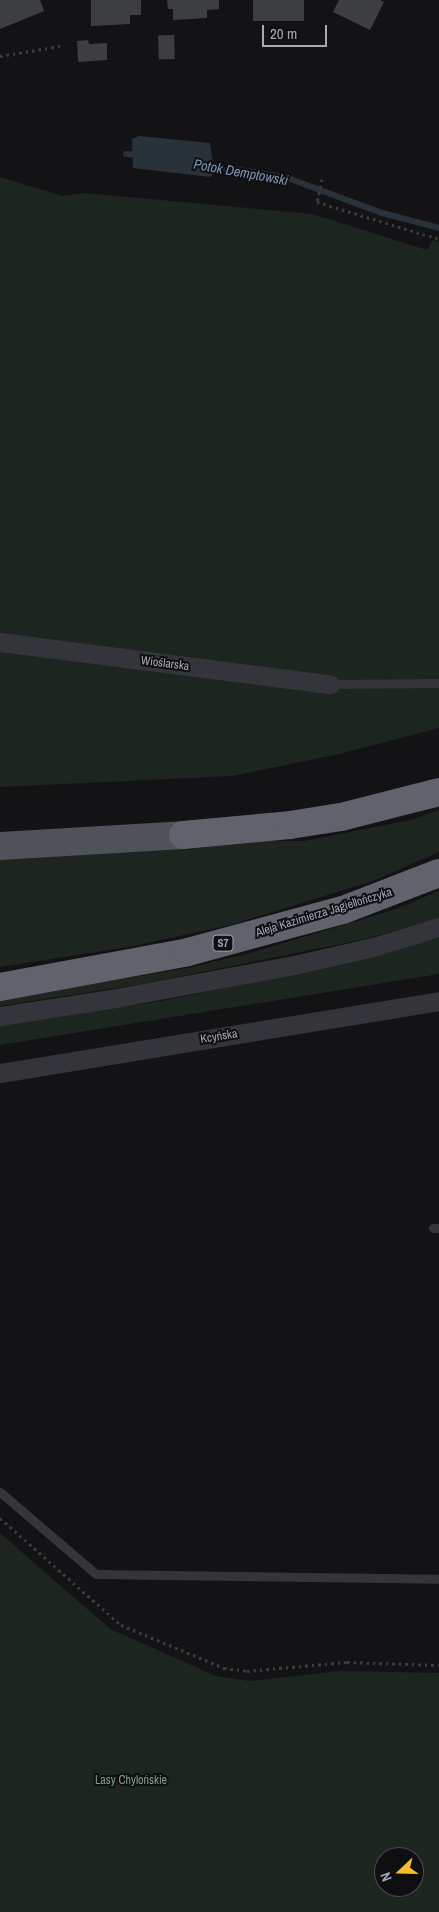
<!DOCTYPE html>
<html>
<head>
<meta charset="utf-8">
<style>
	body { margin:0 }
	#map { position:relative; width:439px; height:1912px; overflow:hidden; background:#131315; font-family:"Archivo Narrow",sans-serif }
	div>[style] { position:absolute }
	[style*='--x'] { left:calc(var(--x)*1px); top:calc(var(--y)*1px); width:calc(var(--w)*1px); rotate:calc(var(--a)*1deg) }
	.green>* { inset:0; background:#1d251f }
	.water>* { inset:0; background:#293239 }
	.stream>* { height:6px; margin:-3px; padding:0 3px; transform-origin:3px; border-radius:3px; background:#293239 }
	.building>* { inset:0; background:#3d3e42; transform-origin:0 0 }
	.path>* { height:3px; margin-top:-1.5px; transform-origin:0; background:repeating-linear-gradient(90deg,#3a3c41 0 2.5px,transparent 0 6.5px) }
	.lane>* { height:9px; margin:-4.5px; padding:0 4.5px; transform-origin:4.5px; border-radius:4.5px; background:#34353a }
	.street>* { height:19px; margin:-9.5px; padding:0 9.5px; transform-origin:9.5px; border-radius:9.5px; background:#34353a }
	.primary>* { height:28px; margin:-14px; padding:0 14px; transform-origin:14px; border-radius:14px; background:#50525a }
	.highway>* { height:28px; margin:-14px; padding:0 14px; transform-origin:14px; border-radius:14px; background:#60636c }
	span { translate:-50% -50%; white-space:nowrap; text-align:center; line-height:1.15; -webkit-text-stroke:4px #0f0e10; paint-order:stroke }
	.shield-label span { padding:1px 4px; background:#0f0e10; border:1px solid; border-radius:4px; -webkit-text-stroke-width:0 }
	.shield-label { font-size:11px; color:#a5a9b6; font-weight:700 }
	.street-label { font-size:12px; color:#a5a9b6 }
	.park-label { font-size:12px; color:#7ba27f }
	.water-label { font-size:14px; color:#7a96b3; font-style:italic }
	.north { position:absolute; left:374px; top:1847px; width:50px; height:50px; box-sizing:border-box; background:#0f0e10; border:1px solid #4b4c52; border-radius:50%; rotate:249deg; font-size:14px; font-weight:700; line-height:20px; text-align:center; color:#a5a9b6 }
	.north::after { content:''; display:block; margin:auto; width:18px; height:22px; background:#f8bb29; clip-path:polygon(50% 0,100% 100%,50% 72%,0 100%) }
	.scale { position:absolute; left:262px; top:25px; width:65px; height:22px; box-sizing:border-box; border:2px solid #a5a9b6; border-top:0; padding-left:6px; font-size:15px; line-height:18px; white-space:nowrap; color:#a5a9b6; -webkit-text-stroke:4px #0f0e10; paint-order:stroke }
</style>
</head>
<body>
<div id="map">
	<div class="green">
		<div style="clip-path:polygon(0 177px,62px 196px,85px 193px,312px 214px,427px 250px,433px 240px,439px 242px,439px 728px,339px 754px,232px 776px,0 787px)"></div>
		<div style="clip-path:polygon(439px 810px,439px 852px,373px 881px,230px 925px,128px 947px,0 967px,0 859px,209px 841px,304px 841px,411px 820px)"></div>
		<div style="clip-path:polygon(439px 891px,439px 918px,365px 939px,148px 983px,0 1006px,0 1000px,193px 967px,254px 952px,393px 910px)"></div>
		<div style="clip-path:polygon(439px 938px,439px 974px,0 1045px,0 1026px,161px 1001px,333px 966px)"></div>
		<div style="clip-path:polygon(evenodd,0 1533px,110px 1629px,216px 1676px,249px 1681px,341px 1671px,439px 1673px,439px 1912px,0 1912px,0 1533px,384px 1857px,414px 1857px,414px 1887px,384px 1887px,384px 1857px)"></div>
	</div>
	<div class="water">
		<div style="clip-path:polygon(139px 136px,210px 143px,214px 173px,210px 177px,133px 168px,132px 139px)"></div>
	</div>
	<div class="stream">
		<div style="--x:126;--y:154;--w:12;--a:5"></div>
		<div style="--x:207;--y:165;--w:79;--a:8.7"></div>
		<div style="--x:285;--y:177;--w:103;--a:20.4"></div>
		<div style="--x:382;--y:213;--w:59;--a:14.7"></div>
	</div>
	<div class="building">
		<div style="clip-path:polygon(0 0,40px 0,44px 11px,0 29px)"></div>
		<div style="clip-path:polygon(91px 0,141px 0,141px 15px,130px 15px,130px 24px,91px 26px)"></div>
		<div style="clip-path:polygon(167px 0,219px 0,219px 9px,207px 10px,207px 18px,173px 20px,173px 9px,168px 9px)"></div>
		<div style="left:253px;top:0;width:51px;height:21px"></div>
		<div style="clip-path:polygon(339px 0,380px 0,384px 2px,370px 30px,333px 12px)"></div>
		<div style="left:174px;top:35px;width:24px;height:16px;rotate:88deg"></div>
		<div style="clip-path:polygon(88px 40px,89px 44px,107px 43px,107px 60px,78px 62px,77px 41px)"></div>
	</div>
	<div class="path">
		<div style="--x:0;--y:56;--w:61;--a:-9.5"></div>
		<div style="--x:322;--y:179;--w:24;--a:102"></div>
		<div style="--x:317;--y:202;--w:127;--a:16.9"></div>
		<div style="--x:0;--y:1518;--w:162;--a:41.5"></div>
		<div style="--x:121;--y:1625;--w:112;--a:22.7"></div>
		<div style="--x:224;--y:1668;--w:23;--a:7"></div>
		<div style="--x:247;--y:1671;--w:100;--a:-5.1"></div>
		<div style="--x:347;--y:1662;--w:92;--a:1.9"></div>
	</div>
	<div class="lane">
		<div style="--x:330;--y:684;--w:109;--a:-0.5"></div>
		<div style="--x:433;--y:1228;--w:6;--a:0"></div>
		<div style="--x:0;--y:1492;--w:126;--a:40.5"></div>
		<div style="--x:96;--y:1574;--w:343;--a:0.8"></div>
	</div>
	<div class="street">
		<div style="--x:0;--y:642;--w:333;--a:7.3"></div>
		<div style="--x:0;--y:1016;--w:117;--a:-8.8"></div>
		<div style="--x:116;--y:998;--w:181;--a:-10.5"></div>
		<div style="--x:294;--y:965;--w:81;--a:-12.8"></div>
		<div style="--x:373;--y:947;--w:69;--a:-16.9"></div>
		<div style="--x:0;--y:1073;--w:445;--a:-9.3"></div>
	</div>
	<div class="primary">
		<div style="--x:0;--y:846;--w:183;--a:-3.4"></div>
	</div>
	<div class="highway">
		<div style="--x:183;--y:835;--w:107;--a:-5.3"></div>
		<div style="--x:290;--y:825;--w:52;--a:-8.9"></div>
		<div style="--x:341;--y:817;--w:101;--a:-14.3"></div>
		<div style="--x:0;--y:987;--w:191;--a:-10.5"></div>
		<div style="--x:188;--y:952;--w:161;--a:-15.2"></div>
		<div style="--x:343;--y:910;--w:103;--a:-21.1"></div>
	</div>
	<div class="shield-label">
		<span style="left:223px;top:943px">S7</span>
	</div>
	<div class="street-label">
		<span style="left:165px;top:664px;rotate:7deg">Wioślarska</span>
		<span style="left:324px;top:913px;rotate:-17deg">Aleja Kazimierza Jagiellończyka</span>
		<span style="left:219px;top:1037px;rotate:-9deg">Kcyńska</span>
	</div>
	<div class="park-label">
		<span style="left:131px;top:1781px">Lasy Chylońskie</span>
	</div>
	<div class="water-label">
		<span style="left:241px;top:172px;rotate:10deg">Potok Demptowski</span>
	</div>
	<div class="north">N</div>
	<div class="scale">20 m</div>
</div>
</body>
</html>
